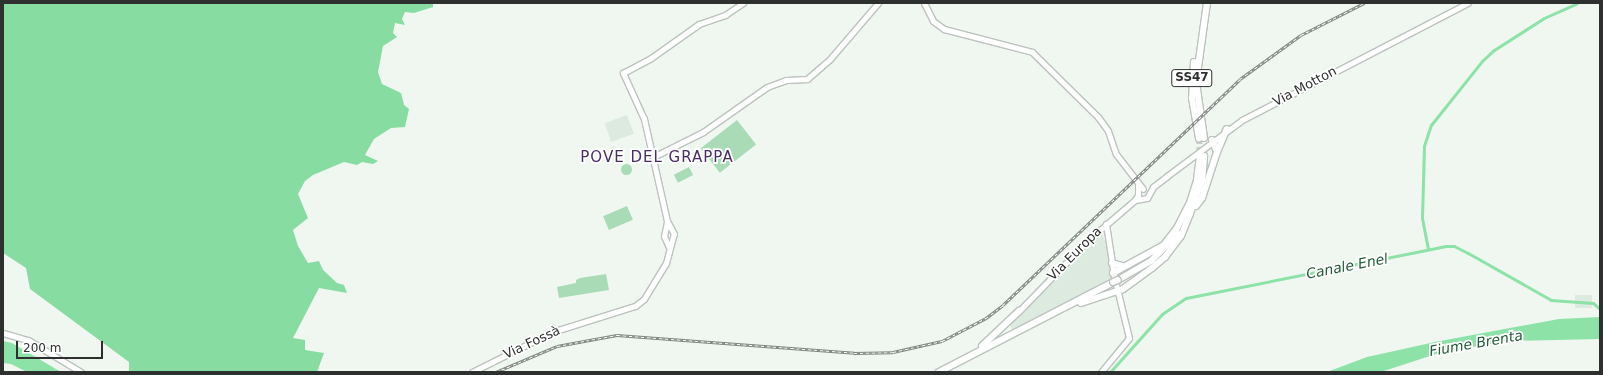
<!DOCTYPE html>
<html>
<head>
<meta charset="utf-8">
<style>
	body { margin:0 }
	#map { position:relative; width:1603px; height:375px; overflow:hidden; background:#f0f7f1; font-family:"DejaVu Sans",sans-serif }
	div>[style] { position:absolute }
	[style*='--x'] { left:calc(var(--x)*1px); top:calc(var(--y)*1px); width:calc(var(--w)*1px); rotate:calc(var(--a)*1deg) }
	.built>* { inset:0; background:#ddeae0; transform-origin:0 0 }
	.green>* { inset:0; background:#a9dbb7; transform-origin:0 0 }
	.round { border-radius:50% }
	.forest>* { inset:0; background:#87dca2 }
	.water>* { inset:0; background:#8de2a8 }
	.canal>* { height:3px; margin:-1.5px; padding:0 1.5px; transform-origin:1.5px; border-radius:1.5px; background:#8de2a8 }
	.highway-tunnel>* { height:6px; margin-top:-3px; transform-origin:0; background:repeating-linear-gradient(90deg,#c9cfca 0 6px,transparent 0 9px) }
	.roads { filter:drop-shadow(1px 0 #bcc3be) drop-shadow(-1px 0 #bcc3be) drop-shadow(0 1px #bcc3be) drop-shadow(0 -1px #bcc3be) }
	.secondary>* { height:5px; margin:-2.5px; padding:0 2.5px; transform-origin:2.5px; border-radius:2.5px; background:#fff }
	.highway>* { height:6px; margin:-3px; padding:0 3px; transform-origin:3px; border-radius:3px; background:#fff }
	.rail>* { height:2.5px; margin-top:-1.25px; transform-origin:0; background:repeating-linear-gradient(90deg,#fff 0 3px,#7f8480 0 6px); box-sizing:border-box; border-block:1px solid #7f8480 }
	.bridges { filter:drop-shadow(1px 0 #bcc3be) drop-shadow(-1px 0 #bcc3be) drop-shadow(0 1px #bcc3be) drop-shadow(0 -1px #bcc3be) }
	.highway-bridge>* { height:6px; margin:-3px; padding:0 3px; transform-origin:3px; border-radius:3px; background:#fff }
	span { translate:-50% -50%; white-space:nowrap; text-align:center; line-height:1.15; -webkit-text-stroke:3.5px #fff; paint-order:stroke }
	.shield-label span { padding:1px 3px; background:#fff; border:1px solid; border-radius:3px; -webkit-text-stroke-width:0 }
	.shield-label { font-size:12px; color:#2d302e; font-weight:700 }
	.street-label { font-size:13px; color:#2d302e }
	.water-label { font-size:14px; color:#1e5b36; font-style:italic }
	.quarter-label { font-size:15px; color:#482d67; letter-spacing:1px }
	.frame { position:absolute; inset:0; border:4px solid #2d302e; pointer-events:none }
	.scale { position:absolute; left:16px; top:341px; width:87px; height:18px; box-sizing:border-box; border:2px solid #2d302e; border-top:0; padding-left:5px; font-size:12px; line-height:14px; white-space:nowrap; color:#2d302e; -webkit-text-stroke:3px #fff; paint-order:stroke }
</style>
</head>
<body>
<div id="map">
	<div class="built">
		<div style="left:627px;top:115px;width:20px;height:24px;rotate:70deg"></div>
		<div style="clip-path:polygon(1101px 234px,1104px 237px,1113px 277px,1012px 330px,1010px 324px,1095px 235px)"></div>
		<div style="left:1575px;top:295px;width:17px;height:13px"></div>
	</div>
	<div class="green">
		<div style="left:737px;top:120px;width:31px;height:46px;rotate:52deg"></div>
		<div class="round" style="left:620.5px;top:163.5px;width:11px;height:11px"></div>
		<div style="left:689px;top:167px;width:9px;height:17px;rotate:63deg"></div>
		<div style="left:627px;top:206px;width:15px;height:26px;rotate:67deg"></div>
		<div style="clip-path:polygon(606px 274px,609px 290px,559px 298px,557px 287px,576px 283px,576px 280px,580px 278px)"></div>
	</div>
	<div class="forest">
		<div style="clip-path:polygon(3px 3px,433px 3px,433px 7px,414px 13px,405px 12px,402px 19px,405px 25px,395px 23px,393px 33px,397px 37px,383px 46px,378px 72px,382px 84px,401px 93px,404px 105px,409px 109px,405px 127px,391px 128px,374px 139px,365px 155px,378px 161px,373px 164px,362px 162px,357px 165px,344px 162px,313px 175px,305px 181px,298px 194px,308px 218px,293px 230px,298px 246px,308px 263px,319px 261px,323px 270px,337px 283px,344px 285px,347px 293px,319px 288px,293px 338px,305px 340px,305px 350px,324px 353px,317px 372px,129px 372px,129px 362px,30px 289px,26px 268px,3px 253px)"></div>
	</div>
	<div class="water">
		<div style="clip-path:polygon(1600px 317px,1599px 339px,1508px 341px,1442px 352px,1381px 372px,1327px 372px,1367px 357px,1435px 342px,1559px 319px)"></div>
		<div style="clip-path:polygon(3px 341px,12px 343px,61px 372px,27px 372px,11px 364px,3px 363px)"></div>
	</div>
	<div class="canal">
		<div style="--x:1428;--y:249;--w:32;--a:-101"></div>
		<div style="--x:1422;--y:218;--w:72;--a:-88.4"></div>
		<div style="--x:1424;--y:146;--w:22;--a:-72"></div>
		<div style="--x:1431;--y:125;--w:82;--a:-51.4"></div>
		<div style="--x:1482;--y:61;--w:16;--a:-43"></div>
		<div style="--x:1494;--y:50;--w:59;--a:-32.6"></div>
		<div style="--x:1544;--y:18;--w:36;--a:-24"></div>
		<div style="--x:1110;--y:372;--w:78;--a:-48.1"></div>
		<div style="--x:1162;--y:314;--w:29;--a:-34"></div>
		<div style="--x:1186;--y:298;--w:265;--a:-11.3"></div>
		<div style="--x:1446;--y:246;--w:8;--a:0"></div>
		<div style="--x:1454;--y:246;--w:16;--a:27"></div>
		<div style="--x:1468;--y:253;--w:95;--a:29.5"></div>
		<div style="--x:1551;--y:300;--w:42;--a:4.1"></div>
		<div style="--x:1593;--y:303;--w:9;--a:41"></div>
	</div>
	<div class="highway-tunnel">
		<div style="--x:1199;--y:138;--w:18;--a:87"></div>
	</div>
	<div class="roads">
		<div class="secondary">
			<div style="--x:924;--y:3;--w:20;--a:63"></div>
			<div style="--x:933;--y:21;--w:14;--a:36"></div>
			<div style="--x:944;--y:29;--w:91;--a:14.6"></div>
			<div style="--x:1032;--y:52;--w:93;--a:44.6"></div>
			<div style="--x:1098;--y:117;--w:17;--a:54"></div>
			<div style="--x:1108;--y:131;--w:24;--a:71"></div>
			<div style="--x:1116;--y:154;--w:44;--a:52.4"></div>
			<div style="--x:653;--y:157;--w:56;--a:-26.6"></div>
			<div style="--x:703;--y:132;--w:78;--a:-35.1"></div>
			<div style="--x:767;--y:87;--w:20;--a:-20"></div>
			<div style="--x:786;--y:80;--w:21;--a:-3"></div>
			<div style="--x:807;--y:79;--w:30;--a:-41"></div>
			<div style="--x:830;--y:59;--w:74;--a:-49.4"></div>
			<div style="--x:1135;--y:200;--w:12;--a:-9"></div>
			<div style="--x:1147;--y:198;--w:13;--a:-61"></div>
			<div style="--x:1153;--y:187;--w:18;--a:-38"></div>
			<div style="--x:1167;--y:176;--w:94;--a:-36.7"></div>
			<div style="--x:1242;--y:120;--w:254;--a:-27.4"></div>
			<div style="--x:667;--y:222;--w:14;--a:102"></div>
			<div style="--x:664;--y:236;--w:12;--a:66"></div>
			<div style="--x:1019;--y:311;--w:96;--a:-45.8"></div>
			<div style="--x:1086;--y:242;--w:65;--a:-40.6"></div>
			<div style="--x:1135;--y:200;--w:6;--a:-59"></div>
			<div style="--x:1138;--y:195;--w:10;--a:-90"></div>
			<div style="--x:3;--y:333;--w:26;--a:16"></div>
			<div style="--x:28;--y:340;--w:62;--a:31.1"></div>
			<div style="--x:472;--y:372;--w:89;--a:-26.6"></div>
			<div style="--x:552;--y:332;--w:87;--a:-17.4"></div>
			<div style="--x:635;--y:306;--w:11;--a:-38"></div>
			<div style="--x:644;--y:299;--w:42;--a:-58.6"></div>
			<div style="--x:666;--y:263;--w:30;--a:-75"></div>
			<div style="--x:674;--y:234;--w:15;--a:-118"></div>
			<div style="--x:667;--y:221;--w:105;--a:-102.7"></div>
			<div style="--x:644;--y:119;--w:51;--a:-114.5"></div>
			<div style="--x:623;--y:73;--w:32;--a:-28"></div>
			<div style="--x:651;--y:58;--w:59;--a:-35.3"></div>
			<div style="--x:699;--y:24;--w:28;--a:-19"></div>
			<div style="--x:725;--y:15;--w:22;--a:-34"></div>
			<div style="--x:1101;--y:372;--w:44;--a:-50.5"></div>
			<div style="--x:1129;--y:338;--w:64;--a:-103.6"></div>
			<div style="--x:1114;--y:276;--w:53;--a:-98.7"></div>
		</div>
		<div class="highway">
			<div style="--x:1194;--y:62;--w:36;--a:93"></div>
			<div style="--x:1192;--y:98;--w:41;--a:80.1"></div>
			<div style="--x:1204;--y:138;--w:57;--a:-98.1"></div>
			<div style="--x:1196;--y:82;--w:80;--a:-82.1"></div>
			<div style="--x:1212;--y:140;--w:12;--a:66"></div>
			<div style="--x:1196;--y:206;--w:10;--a:-53"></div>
			<div style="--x:1202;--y:198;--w:48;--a:-71.9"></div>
			<div style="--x:1217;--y:152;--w:25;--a:-67"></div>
			<div style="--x:1189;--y:216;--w:37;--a:-70"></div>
			<div style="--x:1202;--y:181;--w:25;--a:-85"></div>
			<div style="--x:1163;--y:246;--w:23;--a:-52"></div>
			<div style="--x:1177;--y:228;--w:28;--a:-63"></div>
			<div style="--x:1190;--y:203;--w:24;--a:-73"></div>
			<div style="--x:1197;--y:180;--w:24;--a:-83"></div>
			<div style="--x:1112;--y:263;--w:10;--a:17"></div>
			<div style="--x:1113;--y:273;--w:58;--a:-28.8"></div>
			<div style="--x:1118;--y:280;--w:39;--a:-30"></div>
			<div style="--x:1152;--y:260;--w:37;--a:-45"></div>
			<div style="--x:1081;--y:303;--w:44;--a:-18.4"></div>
			<div style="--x:1123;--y:289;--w:36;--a:-36"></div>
			<div style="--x:1152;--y:268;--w:17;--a:-40"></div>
			<div style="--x:1165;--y:257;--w:26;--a:-53"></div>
			<div style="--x:1181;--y:236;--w:24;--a:-68"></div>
			<div style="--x:982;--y:346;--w:51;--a:-43.4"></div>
			<div style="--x:939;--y:372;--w:196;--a:-27.3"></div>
		</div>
	</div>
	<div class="rail">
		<div style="--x:496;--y:372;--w:66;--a:-23.1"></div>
		<div style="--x:557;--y:346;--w:61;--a:-10.4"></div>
		<div style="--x:617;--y:335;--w:238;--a:4.3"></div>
		<div style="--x:854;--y:353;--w:39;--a:-1"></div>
		<div style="--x:893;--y:352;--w:50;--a:-12.7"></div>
		<div style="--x:942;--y:341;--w:50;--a:-27.6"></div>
		<div style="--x:986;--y:318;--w:21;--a:-37"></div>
		<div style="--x:1003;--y:305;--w:327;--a:-43.6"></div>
		<div style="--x:1240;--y:79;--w:75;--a:-35.8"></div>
		<div style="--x:1301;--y:35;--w:71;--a:-26.9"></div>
	</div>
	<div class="bridges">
		<div class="highway-bridge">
			<div style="--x:1113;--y:282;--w:5;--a:-22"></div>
		</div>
	</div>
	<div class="shield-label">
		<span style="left:1192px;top:78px">SS47</span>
	</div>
	<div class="street-label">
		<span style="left:1305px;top:87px;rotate:-28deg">Via Motton</span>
		<span style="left:1075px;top:254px;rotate:-45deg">Via Europa</span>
		<span style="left:532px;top:343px;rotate:-25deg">Via Fossà</span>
	</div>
	<div class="water-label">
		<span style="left:1347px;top:266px;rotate:-11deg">Canale Enel</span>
		<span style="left:1476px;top:343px;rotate:-10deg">Fiume Brenta</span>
	</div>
	<div class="quarter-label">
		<span style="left:657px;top:158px">POVE DEL GRAPPA</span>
	</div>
	<div class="frame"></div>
	<div class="scale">200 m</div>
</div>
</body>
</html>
